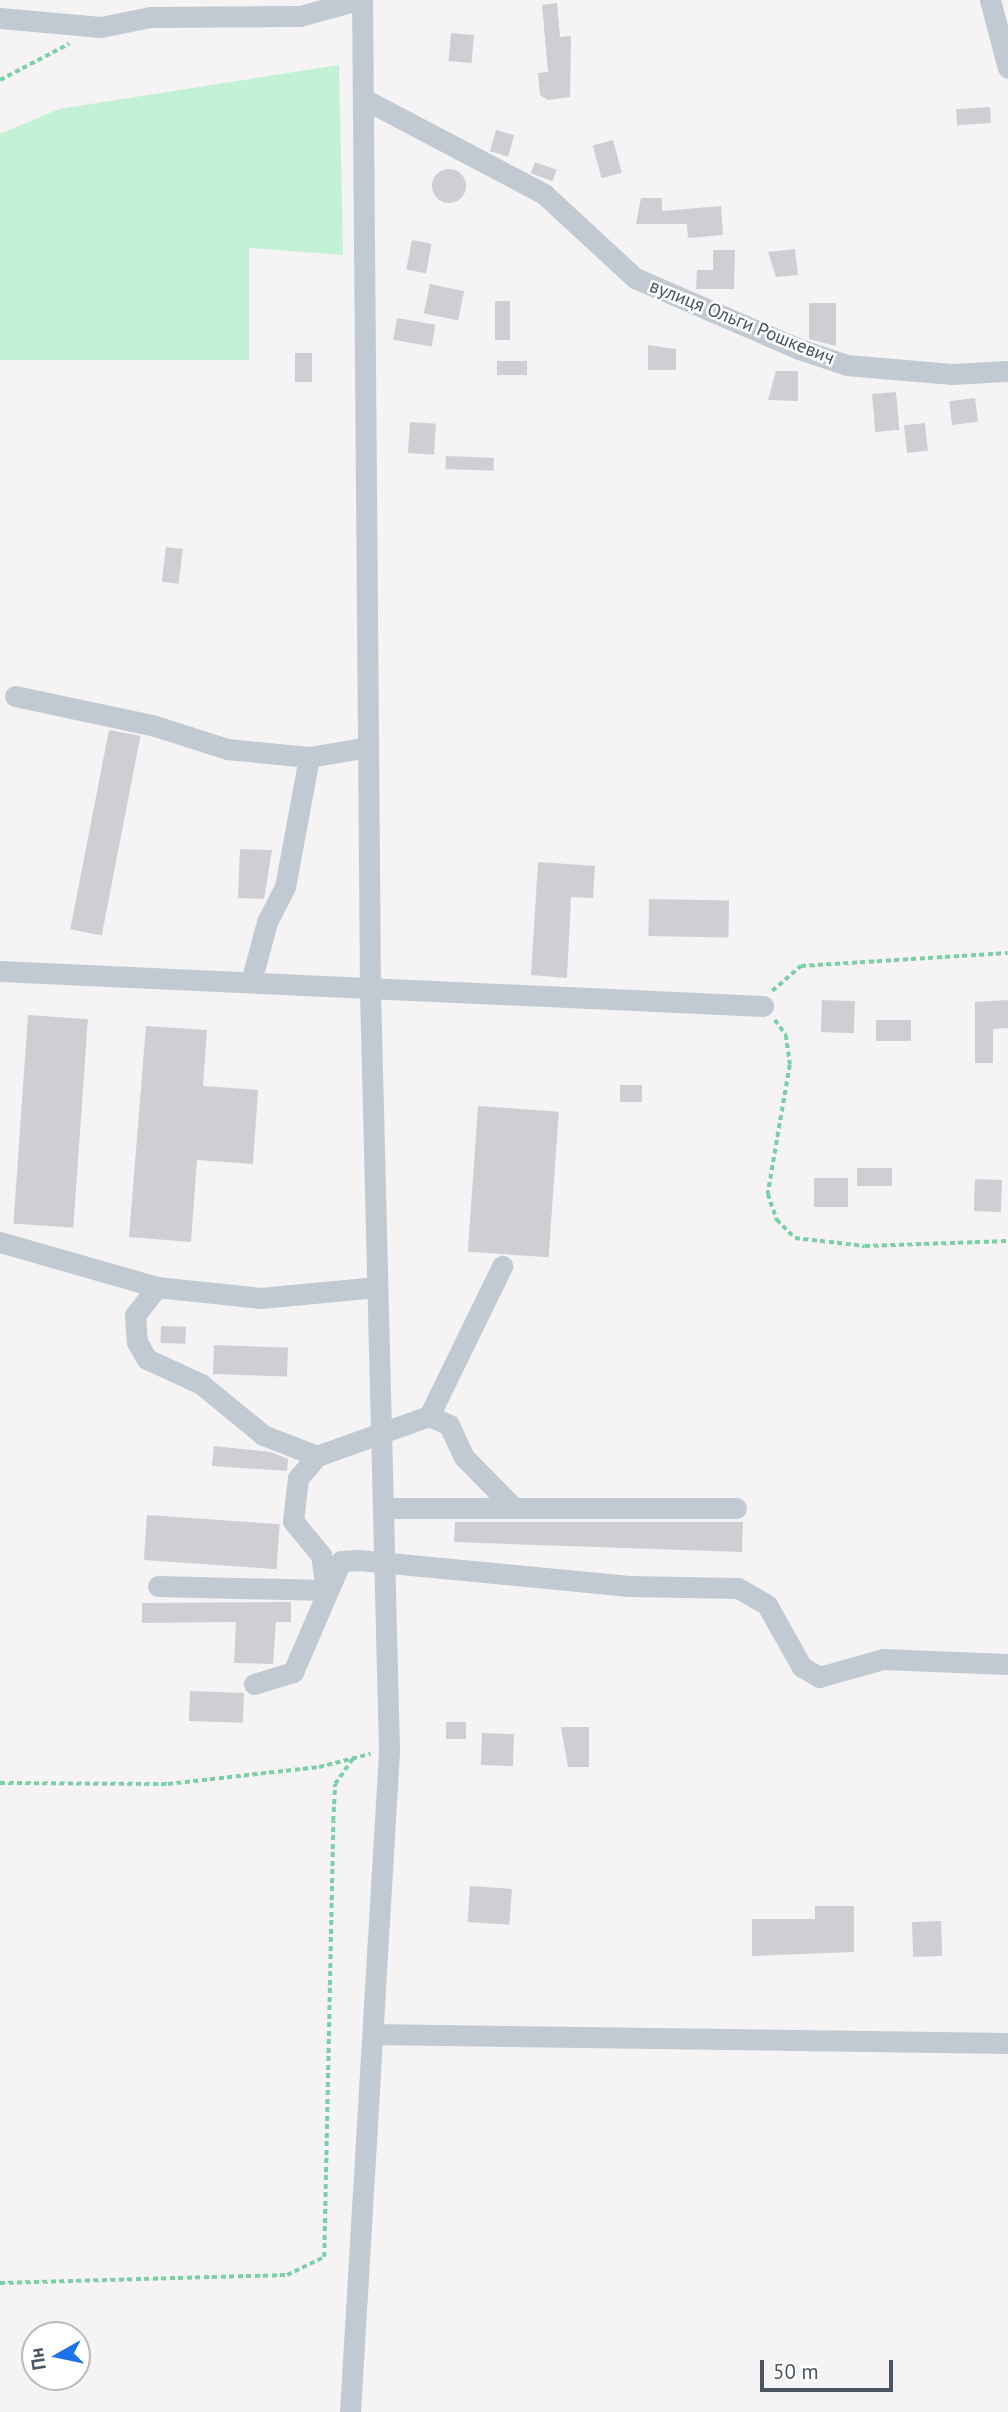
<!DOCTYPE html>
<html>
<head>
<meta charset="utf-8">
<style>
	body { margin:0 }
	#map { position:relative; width:1008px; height:2412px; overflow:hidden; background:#f5f3f3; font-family:"PT Sans",sans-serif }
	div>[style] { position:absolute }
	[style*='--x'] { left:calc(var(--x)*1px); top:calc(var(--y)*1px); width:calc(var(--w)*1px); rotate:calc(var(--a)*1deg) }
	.green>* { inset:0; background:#c3f1d5 }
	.building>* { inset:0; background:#cdcfd5; transform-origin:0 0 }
	.round { border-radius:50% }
	.path>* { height:3.5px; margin-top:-1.75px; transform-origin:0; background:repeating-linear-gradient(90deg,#7ad0a6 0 5px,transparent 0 8.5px) }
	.minor>* { height:21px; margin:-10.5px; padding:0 10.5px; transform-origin:10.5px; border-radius:10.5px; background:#c1cad2 }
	span { translate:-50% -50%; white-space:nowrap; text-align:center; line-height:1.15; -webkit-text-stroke:5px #fff; paint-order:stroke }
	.street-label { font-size:19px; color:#4a5661 }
	.north { position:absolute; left:21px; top:2321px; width:70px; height:70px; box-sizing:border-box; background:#fff; border:2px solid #b7bbc0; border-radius:50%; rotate:261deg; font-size:19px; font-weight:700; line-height:28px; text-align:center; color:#4a5661 }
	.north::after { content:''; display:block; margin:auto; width:24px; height:32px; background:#1a73e8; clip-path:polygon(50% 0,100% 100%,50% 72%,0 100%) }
	.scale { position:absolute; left:760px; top:2360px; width:133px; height:32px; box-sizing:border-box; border:4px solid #4a5661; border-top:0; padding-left:9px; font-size:21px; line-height:24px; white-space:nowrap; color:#4a5661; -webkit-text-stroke:5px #fff; paint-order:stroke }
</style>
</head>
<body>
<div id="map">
	<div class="green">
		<div style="clip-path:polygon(339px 65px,343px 255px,249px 248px,249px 360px,0 360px,0 134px,59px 109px)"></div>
	</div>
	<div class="building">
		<div style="clip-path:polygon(557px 3px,560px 37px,571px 36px,570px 97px,548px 100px,540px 95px,538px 73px,548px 72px,542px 5px)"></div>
		<div style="left:451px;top:33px;width:23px;height:28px;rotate:5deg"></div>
		<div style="left:990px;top:107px;width:16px;height:34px;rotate:86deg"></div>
		<div style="left:496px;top:130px;width:19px;height:22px;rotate:16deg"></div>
		<div style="left:613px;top:140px;width:34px;height:21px;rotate:75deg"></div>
		<div style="left:535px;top:162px;width:23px;height:12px;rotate:20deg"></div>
		<div class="round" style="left:432px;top:169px;width:34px;height:34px"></div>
		<div style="clip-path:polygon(641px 198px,662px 198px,662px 211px,721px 206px,723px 235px,688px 238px,687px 224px,636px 224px)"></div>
		<div style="left:412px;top:240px;width:20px;height:30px;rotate:11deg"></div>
		<div style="clip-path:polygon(795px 249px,798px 275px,776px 277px,768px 252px)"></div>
		<div style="clip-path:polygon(713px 250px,735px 250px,734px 289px,696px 289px,697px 270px,713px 270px)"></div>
		<div style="left:430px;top:284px;width:35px;height:30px;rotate:12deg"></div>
		<div style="left:495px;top:301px;width:15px;height:39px"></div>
		<div style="clip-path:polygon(809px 303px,836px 303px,836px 346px,809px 339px)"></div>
		<div style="left:397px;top:318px;width:39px;height:22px;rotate:10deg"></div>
		<div style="clip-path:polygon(648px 345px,676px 349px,676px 370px,648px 370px)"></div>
		<div style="left:295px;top:353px;width:17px;height:29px"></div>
		<div style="left:497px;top:361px;width:30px;height:14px"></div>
		<div style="clip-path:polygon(776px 371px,798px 371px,798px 401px,768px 400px)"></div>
		<div style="left:896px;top:392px;width:38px;height:24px;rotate:85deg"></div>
		<div style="left:975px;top:398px;width:24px;height:26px;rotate:83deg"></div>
		<div style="left:410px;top:422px;width:26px;height:31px;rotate:4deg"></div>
		<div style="left:925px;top:423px;width:28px;height:21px;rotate:84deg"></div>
		<div style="left:446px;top:456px;width:48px;height:13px;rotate:2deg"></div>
		<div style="left:166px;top:547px;width:17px;height:35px;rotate:7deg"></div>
		<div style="left:109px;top:730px;width:32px;height:203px;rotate:11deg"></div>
		<div style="clip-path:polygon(240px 849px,272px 850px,264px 899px,238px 898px)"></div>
		<div style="clip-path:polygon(538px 862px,595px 866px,593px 898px,571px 897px,567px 978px,531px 975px)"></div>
		<div style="left:649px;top:899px;width:80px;height:37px;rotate:1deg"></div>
		<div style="left:822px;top:1000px;width:33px;height:32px;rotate:2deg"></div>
		<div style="clip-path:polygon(1008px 1000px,1008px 1028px,993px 1029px,993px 1063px,975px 1063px,975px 1002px)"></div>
		<div style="left:28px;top:1015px;width:60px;height:209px;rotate:4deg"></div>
		<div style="left:876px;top:1020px;width:35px;height:21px"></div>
		<div style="clip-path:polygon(146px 1026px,207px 1030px,203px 1086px,258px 1090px,253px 1164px,197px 1160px,191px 1242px,129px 1237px)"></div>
		<div style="left:620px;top:1085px;width:22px;height:17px"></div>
		<div style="left:478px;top:1106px;width:81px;height:146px;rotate:4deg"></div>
		<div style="left:857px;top:1168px;width:35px;height:18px"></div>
		<div style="left:814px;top:1178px;width:34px;height:29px"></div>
		<div style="left:975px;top:1179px;width:27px;height:32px;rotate:2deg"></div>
		<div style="left:161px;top:1326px;width:25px;height:17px;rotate:2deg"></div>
		<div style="left:214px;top:1345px;width:74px;height:29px;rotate:2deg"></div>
		<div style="clip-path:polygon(214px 1446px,271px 1452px,288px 1459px,287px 1471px,212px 1466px)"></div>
		<div style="left:147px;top:1515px;width:133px;height:45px;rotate:4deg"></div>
		<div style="clip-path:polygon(455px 1522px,743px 1522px,742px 1552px,454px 1542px)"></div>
		<div style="clip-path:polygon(291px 1602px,291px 1622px,276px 1622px,273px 1664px,234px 1663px,236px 1622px,142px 1623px,142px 1603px)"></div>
		<div style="left:190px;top:1691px;width:54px;height:30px;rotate:2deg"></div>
		<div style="left:446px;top:1722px;width:20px;height:17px"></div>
		<div style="clip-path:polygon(561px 1727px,589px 1727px,589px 1767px,568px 1767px)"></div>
		<div style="left:482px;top:1733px;width:32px;height:32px;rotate:2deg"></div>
		<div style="left:470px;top:1886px;width:42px;height:36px;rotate:4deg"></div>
		<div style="clip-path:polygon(815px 1906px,854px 1906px,854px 1952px,752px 1956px,752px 1919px,815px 1919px)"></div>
		<div style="left:941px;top:1921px;width:35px;height:29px;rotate:88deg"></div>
	</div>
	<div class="path">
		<div style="--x:0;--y:80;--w:78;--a:-27.6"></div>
		<div style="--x:772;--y:991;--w:38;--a:-41"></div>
		<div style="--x:801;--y:966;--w:207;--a:-3.6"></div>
		<div style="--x:775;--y:1020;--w:19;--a:54"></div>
		<div style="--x:786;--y:1035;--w:30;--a:82"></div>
		<div style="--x:790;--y:1065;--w:131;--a:99.7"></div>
		<div style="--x:768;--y:1194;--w:28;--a:71"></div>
		<div style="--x:777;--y:1220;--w:25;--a:45"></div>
		<div style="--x:795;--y:1238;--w:70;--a:6.5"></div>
		<div style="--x:865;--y:1246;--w:143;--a:-2"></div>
		<div style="--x:0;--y:1783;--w:168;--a:0.3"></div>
		<div style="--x:168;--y:1784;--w:152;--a:-6.4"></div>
		<div style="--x:319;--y:1767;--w:53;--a:-14.3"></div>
		<div style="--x:0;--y:2283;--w:287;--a:-1.6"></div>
		<div style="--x:287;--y:2275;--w:41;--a:-25.9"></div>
		<div style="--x:324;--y:2257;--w:436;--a:-88.8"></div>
		<div style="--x:333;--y:1821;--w:37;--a:-87"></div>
		<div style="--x:335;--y:1784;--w:33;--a:-55"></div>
	</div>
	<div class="minor">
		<div style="--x:990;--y:0;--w:70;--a:75.2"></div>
		<div style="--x:0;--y:18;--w:101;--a:5.1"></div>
		<div style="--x:101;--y:27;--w:50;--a:-11.5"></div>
		<div style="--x:150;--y:17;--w:150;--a:-0.4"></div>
		<div style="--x:300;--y:16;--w:60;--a:-15.4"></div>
		<div style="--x:364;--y:99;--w:204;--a:27.8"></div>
		<div style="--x:544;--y:194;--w:124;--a:42.7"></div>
		<div style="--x:635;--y:278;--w:179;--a:23.4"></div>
		<div style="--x:799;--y:349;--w:51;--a:18.4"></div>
		<div style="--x:847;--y:365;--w:105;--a:4.9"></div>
		<div style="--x:952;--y:374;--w:56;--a:-3.1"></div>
		<div style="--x:15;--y:696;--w:140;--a:12"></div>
		<div style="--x:152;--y:725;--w:79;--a:17.7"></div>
		<div style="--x:227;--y:749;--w:82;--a:5.6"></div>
		<div style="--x:309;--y:757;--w:60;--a:-9.6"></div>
		<div style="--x:0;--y:971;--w:764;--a:2.63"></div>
		<div style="--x:251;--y:982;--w:62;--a:-75.1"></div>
		<div style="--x:267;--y:922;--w:39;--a:-63"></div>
		<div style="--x:285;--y:887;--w:132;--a:-79.5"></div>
		<div style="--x:0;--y:1242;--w:163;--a:16"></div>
		<div style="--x:377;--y:1287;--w:117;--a:174.6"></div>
		<div style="--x:261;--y:1298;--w:105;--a:-174"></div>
		<div style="--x:157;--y:1287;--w:36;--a:128"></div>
		<div style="--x:135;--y:1315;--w:27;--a:86"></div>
		<div style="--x:137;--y:1342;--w:20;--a:60"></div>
		<div style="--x:147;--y:1359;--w:60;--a:24.8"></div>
		<div style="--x:201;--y:1384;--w:80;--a:39.4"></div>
		<div style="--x:263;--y:1435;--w:58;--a:21.3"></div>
		<div style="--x:317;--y:1456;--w:119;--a:-19.7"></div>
		<div style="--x:429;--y:1416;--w:167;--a:-64"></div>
		<div style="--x:429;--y:1416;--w:22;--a:24"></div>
		<div style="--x:449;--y:1425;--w:35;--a:65"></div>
		<div style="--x:464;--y:1457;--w:66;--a:45.6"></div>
		<div style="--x:386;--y:1508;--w:350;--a:0"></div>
		<div style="--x:158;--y:1586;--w:168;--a:1.4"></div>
		<div style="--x:326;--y:1590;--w:35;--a:-98"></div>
		<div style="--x:321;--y:1555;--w:44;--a:-129.5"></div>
		<div style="--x:293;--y:1521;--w:43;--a:-83.4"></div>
		<div style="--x:298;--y:1478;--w:29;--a:-49"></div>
		<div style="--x:254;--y:1684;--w:41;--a:-17.1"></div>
		<div style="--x:293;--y:1672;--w:121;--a:-66.6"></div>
		<div style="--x:341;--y:1561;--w:18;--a:-3"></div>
		<div style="--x:359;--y:1560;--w:271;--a:5.5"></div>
		<div style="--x:629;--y:1586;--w:109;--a:1.1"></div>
		<div style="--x:738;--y:1588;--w:34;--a:30"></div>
		<div style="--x:767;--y:1605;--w:71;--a:60.6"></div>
		<div style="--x:802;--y:1667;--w:20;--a:30"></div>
		<div style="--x:819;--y:1677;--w:66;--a:-15.7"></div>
		<div style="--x:883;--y:1659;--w:125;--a:2.3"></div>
		<div style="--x:373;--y:2034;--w:635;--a:0.81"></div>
		<div style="--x:350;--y:2412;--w:662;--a:-86.62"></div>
		<div style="--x:389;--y:1751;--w:763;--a:-91.43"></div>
		<div style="--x:370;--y:988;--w:988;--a:-90.46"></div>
	</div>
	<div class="street-label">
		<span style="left:742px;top:322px;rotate:22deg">вулиця Ольги Рошкевич</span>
	</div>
	<div class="north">Пн</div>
	<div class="scale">50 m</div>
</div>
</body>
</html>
